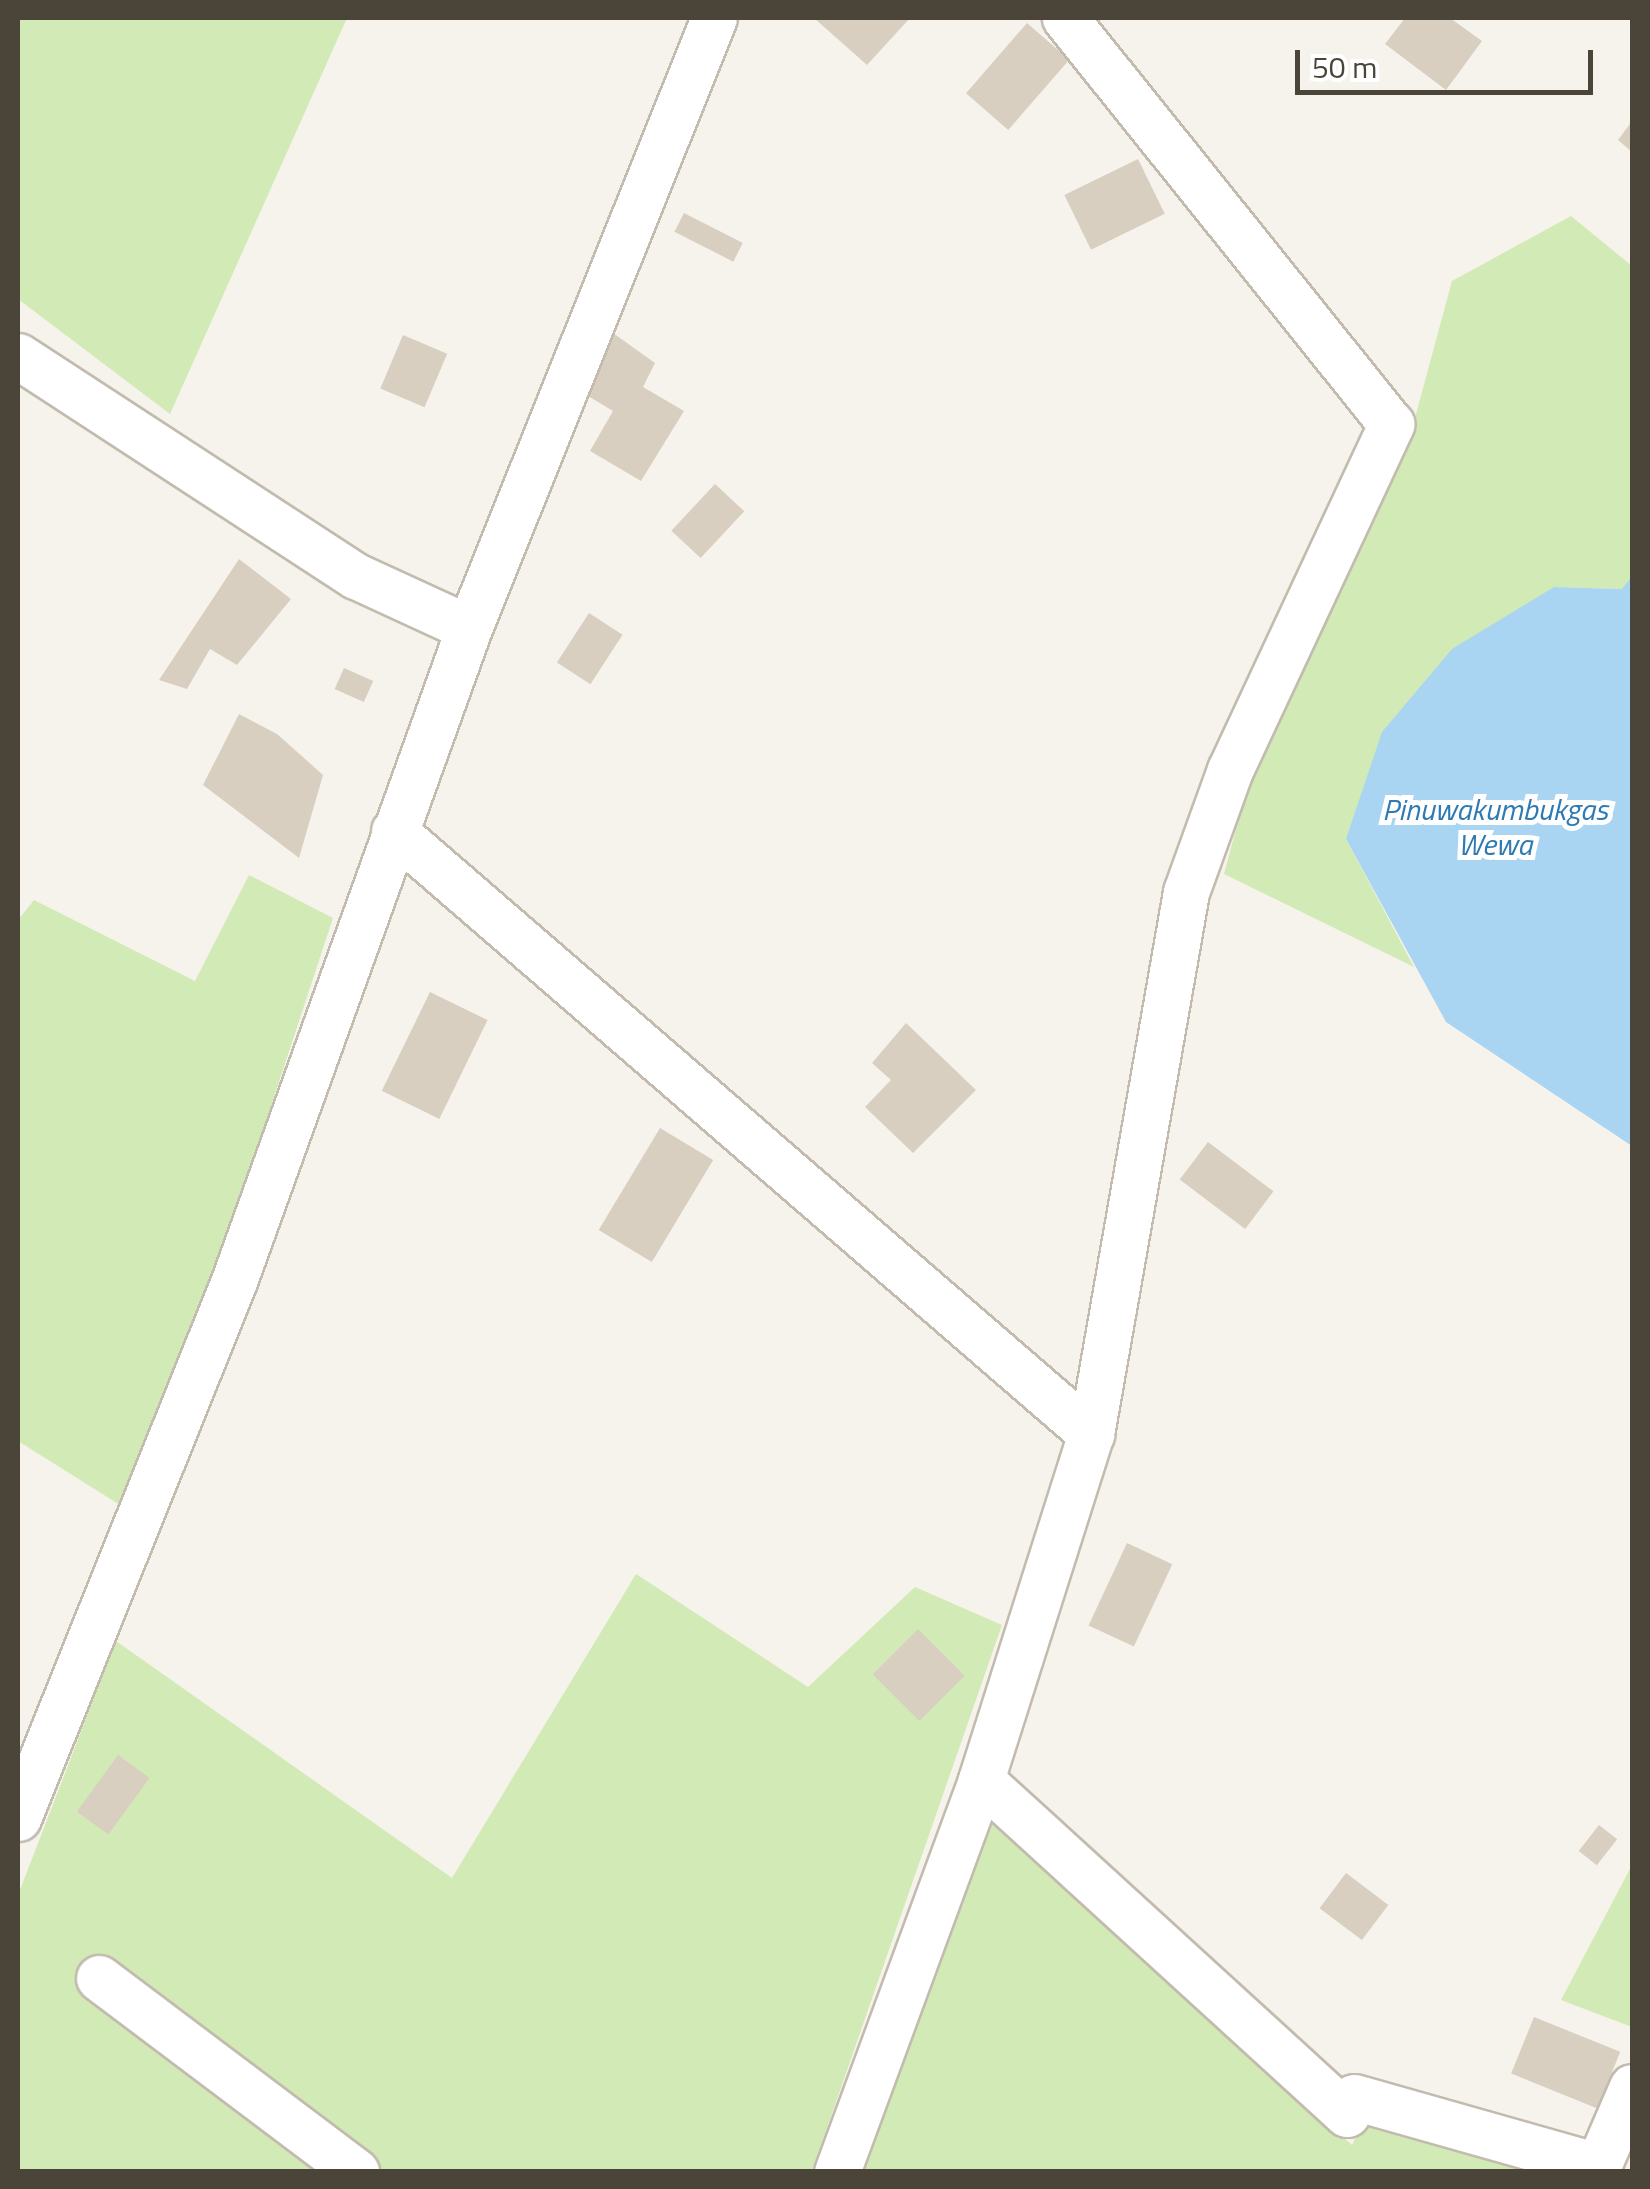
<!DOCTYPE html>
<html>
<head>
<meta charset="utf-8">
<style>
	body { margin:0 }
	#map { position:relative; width:1650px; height:2189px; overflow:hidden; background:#f6f3ec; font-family:"Titillium Web",sans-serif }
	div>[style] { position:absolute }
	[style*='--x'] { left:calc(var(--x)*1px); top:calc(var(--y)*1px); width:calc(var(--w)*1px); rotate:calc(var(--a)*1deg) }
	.green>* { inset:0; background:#d2eab5 }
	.water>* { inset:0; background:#a9d4f2 }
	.building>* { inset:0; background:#d8cfc1; transform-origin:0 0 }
	.roads { filter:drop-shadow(2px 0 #c2bbae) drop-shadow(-2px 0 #c2bbae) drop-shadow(0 2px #c2bbae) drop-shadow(0 -2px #c2bbae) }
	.street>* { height:45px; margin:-22.5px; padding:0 22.5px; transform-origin:22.5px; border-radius:22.5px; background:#fff }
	span { translate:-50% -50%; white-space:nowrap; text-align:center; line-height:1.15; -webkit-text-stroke:10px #fff; paint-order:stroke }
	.water-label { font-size:30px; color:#2e7ab2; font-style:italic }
	.frame { position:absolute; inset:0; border:20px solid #4b4439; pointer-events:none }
	.scale { position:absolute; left:1295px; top:50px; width:298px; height:45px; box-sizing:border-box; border:5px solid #4b4439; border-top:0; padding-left:12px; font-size:30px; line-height:35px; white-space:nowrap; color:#4b4439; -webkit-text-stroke:8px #fff; paint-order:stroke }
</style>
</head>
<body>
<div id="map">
	<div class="green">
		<div style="clip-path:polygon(18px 18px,347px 18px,170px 414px,18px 299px)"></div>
		<div style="clip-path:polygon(1571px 216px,1632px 266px,1632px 576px,1623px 589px,1554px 587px,1346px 839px,1414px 967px,1224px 874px,1249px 780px,1412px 429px,1452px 281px)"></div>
		<div style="clip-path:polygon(249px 875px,333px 918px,215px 1276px,120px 1505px,18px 1441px,18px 920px,34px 900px,195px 981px)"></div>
		<div style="clip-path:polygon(636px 1574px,808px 1687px,915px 1587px,1002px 1625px,812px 2171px,18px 2171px,18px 1895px,116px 1641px,452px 1878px)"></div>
		<div style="clip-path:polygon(987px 1819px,1352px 2145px,1368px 2112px,1548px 2172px,861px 2172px)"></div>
		<div style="clip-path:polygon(1632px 1865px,1632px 2027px,1561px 2000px)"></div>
	</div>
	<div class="water">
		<div style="clip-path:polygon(1632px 576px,1632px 1146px,1446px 1022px,1346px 839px,1382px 732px,1452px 649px,1554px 587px,1622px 589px)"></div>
	</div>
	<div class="building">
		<div style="clip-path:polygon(814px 18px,910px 18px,867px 65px)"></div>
		<div style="clip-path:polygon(1405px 18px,1450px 18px,1482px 41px,1446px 90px,1385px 44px)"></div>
		<div style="left:1027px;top:23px;width:56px;height:93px;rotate:41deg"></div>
		<div style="clip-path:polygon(1632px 121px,1632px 152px,1618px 140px)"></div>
		<div style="left:1138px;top:159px;width:61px;height:82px;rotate:64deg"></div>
		<div style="left:684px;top:213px;width:66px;height:21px;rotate:27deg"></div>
		<div style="clip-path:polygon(613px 333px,655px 363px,643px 387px,684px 411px,641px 481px,590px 451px,613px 411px,578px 390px)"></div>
		<div style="left:403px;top:335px;width:48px;height:58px;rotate:23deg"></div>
		<div style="left:715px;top:484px;width:40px;height:64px;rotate:43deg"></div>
		<div style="clip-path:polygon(239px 559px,291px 599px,237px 665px,210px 649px,187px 689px,159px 680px)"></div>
		<div style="left:589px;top:613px;width:40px;height:59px;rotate:33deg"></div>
		<div style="left:344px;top:668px;width:32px;height:23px;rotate:24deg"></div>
		<div style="clip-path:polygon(239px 714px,277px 734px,323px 775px,299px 858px,203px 785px)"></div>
		<div style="left:430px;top:992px;width:64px;height:110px;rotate:26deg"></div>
		<div style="clip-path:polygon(906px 1023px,976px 1090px,913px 1153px,865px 1107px,891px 1080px,872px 1063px)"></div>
		<div style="left:660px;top:1128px;width:62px;height:119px;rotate:31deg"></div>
		<div style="left:1208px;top:1142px;width:82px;height:47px;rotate:37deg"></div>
		<div style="left:1127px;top:1543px;width:50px;height:91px;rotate:25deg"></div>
		<div style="left:918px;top:1629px;width:66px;height:64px;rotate:45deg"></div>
		<div style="left:118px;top:1755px;width:39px;height:70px;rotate:36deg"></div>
		<div style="left:1599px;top:1825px;width:23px;height:33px;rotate:38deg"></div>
		<div style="left:1346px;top:1873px;width:53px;height:44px;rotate:37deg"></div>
		<div style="left:1534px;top:2017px;width:93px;height:61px;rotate:22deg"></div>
	</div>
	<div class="roads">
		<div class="street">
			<div style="--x:18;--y:356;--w:403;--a:33.1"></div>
			<div style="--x:356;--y:576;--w:124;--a:24.7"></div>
			<div style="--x:394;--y:831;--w:922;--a:40.86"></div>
			<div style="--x:981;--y:1780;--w:495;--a:42.4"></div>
			<div style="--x:1347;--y:2114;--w:18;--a:-68"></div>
			<div style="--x:1354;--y:2097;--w:254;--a:15.8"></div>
			<div style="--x:1598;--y:2166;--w:86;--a:-66.7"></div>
			<div style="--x:18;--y:1818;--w:579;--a:-68.09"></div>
			<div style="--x:234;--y:1281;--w:694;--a:-70.21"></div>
			<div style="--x:469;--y:628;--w:657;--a:-68.12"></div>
			<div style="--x:99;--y:1978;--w:322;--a:37"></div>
			<div style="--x:837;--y:2172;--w:418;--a:-69.8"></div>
			<div style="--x:981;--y:1780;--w:363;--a:-72.4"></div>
			<div style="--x:1091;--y:1434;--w:550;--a:-80.06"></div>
			<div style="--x:1186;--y:892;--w:130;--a:-70.2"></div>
			<div style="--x:1230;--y:770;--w:382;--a:-65"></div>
			<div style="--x:1391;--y:424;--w:521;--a:-128.76"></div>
		</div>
	</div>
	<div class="water-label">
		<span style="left:1495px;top:826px">Pinuwakumbukgas<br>Wewa</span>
	</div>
	<div class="frame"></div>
	<div class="scale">50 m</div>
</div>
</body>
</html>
